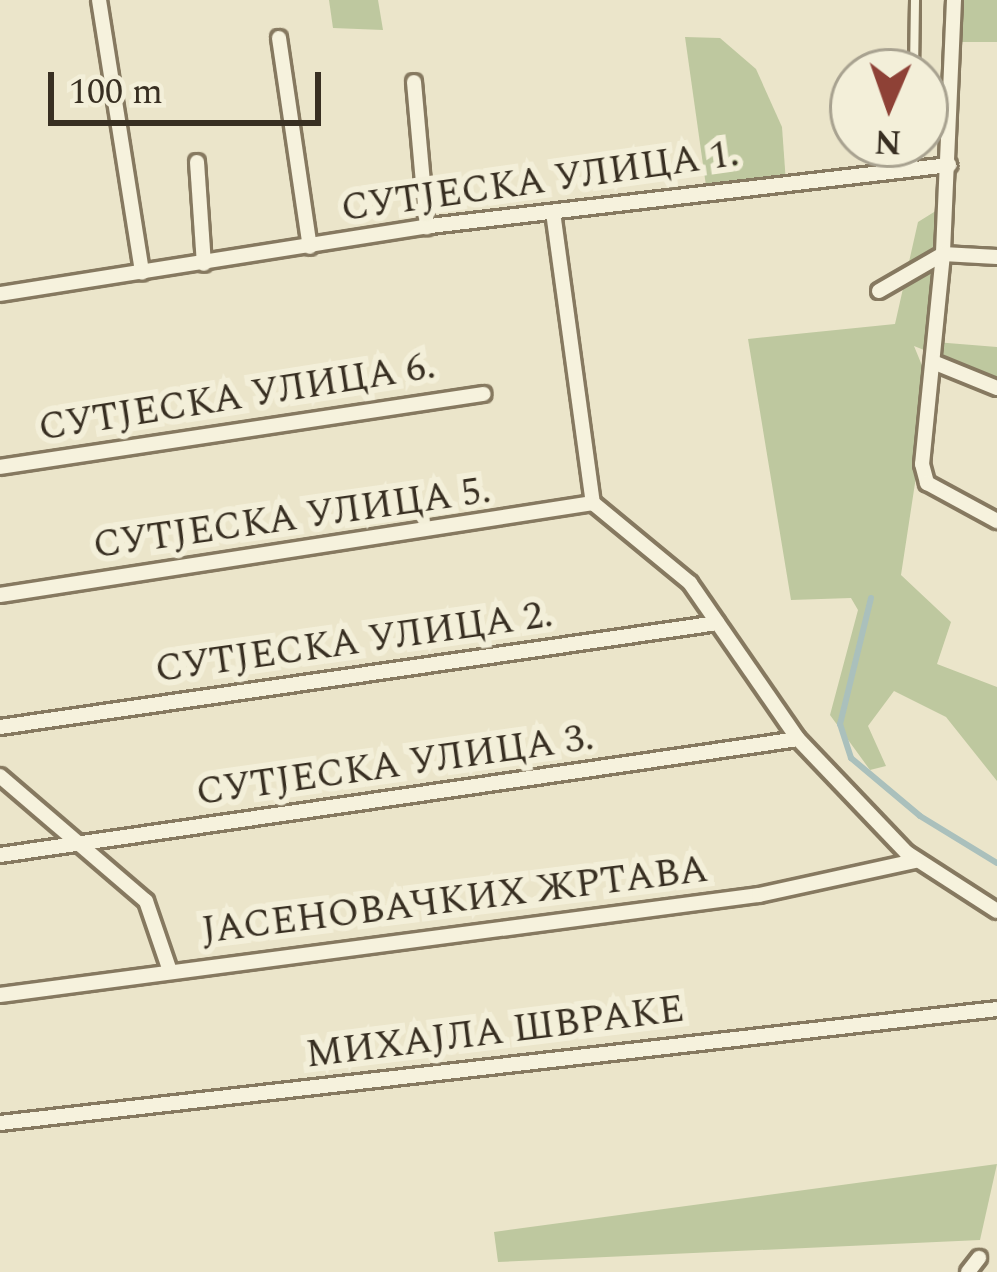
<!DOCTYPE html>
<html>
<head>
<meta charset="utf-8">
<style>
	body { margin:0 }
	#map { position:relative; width:997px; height:1272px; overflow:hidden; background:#ebe5ca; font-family:Spectral,serif }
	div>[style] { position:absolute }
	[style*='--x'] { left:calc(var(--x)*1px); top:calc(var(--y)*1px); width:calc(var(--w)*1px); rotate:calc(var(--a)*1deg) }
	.green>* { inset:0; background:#bec89f; transform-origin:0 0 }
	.stream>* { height:6px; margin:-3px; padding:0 3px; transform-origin:3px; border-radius:3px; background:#aac0bc }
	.roads { filter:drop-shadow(3px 0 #867960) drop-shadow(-3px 0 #867960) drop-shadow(0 3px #867960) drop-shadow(0 -3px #867960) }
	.service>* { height:8px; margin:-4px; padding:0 4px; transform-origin:4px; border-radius:4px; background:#f6f2dd }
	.minor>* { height:14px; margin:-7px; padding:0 7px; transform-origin:7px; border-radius:7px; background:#f6f2dd }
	span { translate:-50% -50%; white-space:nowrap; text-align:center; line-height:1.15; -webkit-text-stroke:12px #f3efd9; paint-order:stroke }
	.street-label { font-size:39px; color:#382f22 }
	.north { position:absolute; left:829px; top:48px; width:120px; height:120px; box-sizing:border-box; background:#f3efd9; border:3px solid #a8a290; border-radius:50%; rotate:182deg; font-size:33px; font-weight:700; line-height:48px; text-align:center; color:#382f22 }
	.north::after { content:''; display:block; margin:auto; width:42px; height:54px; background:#8e4136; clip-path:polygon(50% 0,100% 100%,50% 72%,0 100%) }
	.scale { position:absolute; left:48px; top:72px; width:273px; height:54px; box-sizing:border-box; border:6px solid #382f22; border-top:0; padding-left:15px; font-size:36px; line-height:42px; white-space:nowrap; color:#382f22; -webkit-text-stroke:9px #f3efd9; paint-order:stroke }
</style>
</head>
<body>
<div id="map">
	<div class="green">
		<div style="clip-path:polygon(329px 0,378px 0,383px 30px,333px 28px)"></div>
		<div style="left:954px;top:0;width:43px;height:42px"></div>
		<div style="clip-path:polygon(685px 37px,720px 38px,756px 69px,782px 127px,786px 183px,707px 193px)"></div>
		<div style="clip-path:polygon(947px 204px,935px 342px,997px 347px,997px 379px,914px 346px,930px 385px,901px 575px,951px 622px,937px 664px,997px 687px,997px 781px,946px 717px,894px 691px,868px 726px,886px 766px,870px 770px,830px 715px,858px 610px,851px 598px,791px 600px,748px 339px,895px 324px,918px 222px)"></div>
		<div style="clip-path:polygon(997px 1164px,980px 1240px,498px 1262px,494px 1232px)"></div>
	</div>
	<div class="stream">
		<div style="--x:871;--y:598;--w:130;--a:103.8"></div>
		<div style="--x:840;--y:724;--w:36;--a:72"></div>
		<div style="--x:851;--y:758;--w:90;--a:40"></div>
		<div style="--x:920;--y:816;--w:90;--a:31.4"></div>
	</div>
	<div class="roads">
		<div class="service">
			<div style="--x:914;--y:72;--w:72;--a:-89.2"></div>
			<div style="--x:913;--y:168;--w:24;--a:-88"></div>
		</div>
		<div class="minor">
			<div style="--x:99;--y:0;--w:276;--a:81"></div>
			<div style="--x:954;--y:0;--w:254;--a:92.5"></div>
			<div style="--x:943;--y:254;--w:211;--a:95.7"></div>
			<div style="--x:922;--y:464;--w:20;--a:75"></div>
			<div style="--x:927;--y:483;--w:80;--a:28.5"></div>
			<div style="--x:279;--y:38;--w:211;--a:81.6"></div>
			<div style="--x:414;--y:82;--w:146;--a:84.9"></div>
			<div style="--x:197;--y:162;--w:102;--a:86.1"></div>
			<div style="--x:553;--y:212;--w:294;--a:82.2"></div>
			<div style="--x:593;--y:503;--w:126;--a:39.5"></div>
			<div style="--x:690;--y:583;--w:190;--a:55.3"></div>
			<div style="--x:798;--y:739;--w:158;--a:46.3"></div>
			<div style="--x:907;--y:853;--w:107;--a:32.8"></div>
			<div style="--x:943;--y:254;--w:54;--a:3.2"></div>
			<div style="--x:879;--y:291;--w:74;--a:-30"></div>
			<div style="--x:0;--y:294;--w:435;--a:-9"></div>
			<div style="--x:430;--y:226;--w:523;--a:-6.7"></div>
			<div style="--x:933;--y:362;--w:69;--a:22.1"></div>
			<div style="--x:0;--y:467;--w:489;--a:-8.6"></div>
			<div style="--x:0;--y:595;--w:600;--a:-8.82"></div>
			<div style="--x:0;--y:727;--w:725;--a:-8.25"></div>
			<div style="--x:0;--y:776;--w:192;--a:40.6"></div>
			<div style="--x:146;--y:901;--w:74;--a:71.1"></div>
			<div style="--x:0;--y:855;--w:806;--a:-8.27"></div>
			<div style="--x:0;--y:995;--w:766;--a:-7.51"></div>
			<div style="--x:759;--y:895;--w:160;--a:-12.3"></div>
			<div style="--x:0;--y:1123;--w:1003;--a:-6.52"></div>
			<div style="--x:968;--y:1272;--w:18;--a:-52"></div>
		</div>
	</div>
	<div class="street-label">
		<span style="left:540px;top:182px;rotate:-8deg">СУТЈЕСКА УЛИЦА 1.</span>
		<span style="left:237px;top:398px;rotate:-9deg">СУТЈЕСКА УЛИЦА 6.</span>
		<span style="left:292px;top:519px;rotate:-8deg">СУТЈЕСКА УЛИЦА 5.</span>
		<span style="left:354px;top:643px;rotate:-8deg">СУТЈЕСКА УЛИЦА 2.</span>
		<span style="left:395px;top:766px;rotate:-8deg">СУТЈЕСКА УЛИЦА 3.</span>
		<span style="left:455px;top:901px;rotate:-7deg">ЈАСЕНОВАЧКИХ ЖРТАВА</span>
		<span style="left:495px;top:1033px;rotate:-7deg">МИХАЈЛА ШВРАКЕ</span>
	</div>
	<div class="north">N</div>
	<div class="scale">100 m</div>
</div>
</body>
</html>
